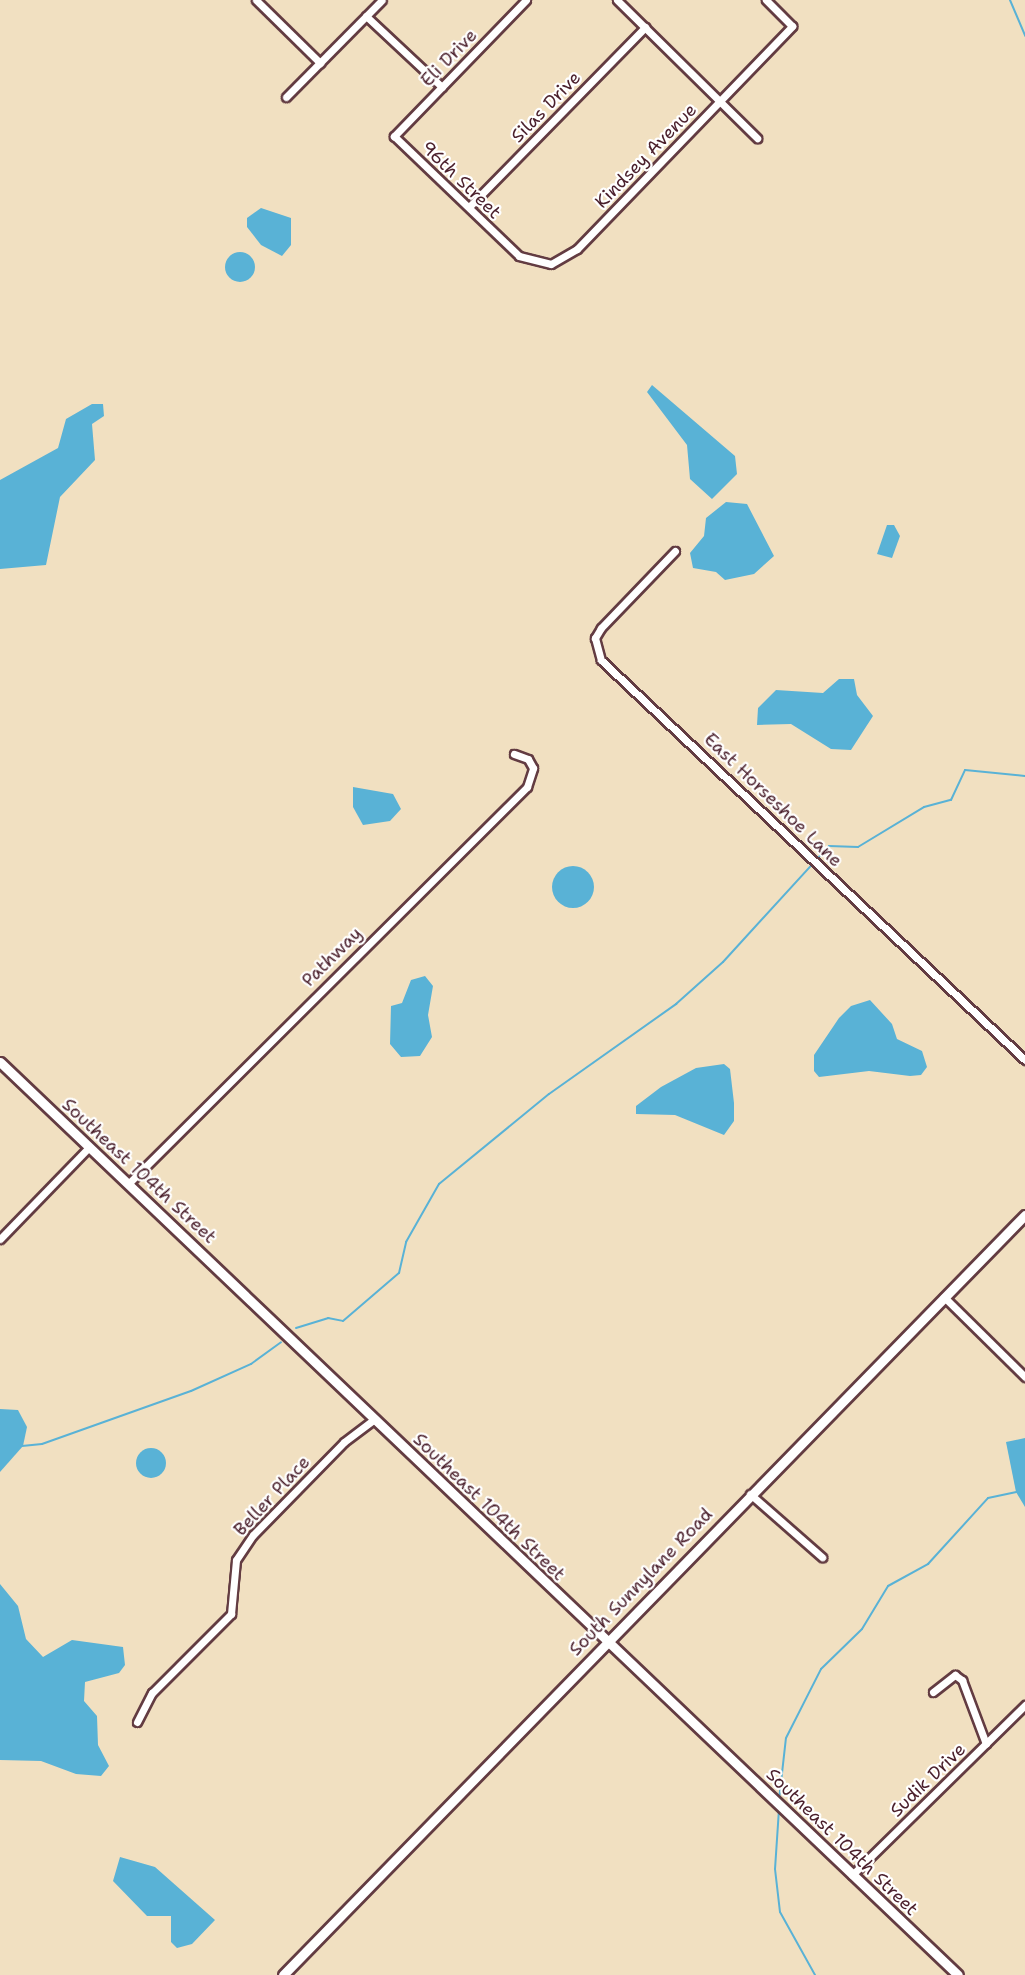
<!DOCTYPE html>
<html>
<head>
<meta charset="utf-8">
<style>
	body { margin:0 }
	#map { position:relative; width:1025px; height:1975px; overflow:hidden; background:#f1e0c1; font-family:"Shantell Sans",sans-serif }
	div>[style] { position:absolute }
	[style*='--x'] { left:calc(var(--x)*1px); top:calc(var(--y)*1px); width:calc(var(--w)*1px); rotate:calc(var(--a)*1deg) }
	.water>* { inset:0; background:#59b2d6 }
	.round { border-radius:50% }
	.stream>* { height:2px; margin:-1px; padding:0 1px; transform-origin:1px; border-radius:1px; background:#59b2d6 }
	.roads { filter:drop-shadow(2px 0 #633c42) drop-shadow(-2px 0 #633c42) drop-shadow(0 2px #633c42) drop-shadow(0 -2px #633c42) }
	.minor>* { height:7px; margin:-3.5px; padding:0 3.5px; transform-origin:3.5px; border-radius:3.5px; background:#fff }
	.tertiary>* { height:9px; margin:-4.5px; padding:0 4.5px; transform-origin:4.5px; border-radius:4.5px; background:#fff }
	span { translate:-50% -50%; white-space:nowrap; text-align:center; line-height:1.15; -webkit-text-stroke:4.5px #fff; paint-order:stroke }
	.street-label { font-size:18px; color:#4a1f2b }
</style>
</head>
<body>
<div id="map">
	<div class="water">
		<div style="clip-path:polygon(261px 208px,291px 218px,291px 245px,282px 256px,261px 245px,247px 227px,247px 218px)"></div>
		<div class="round" style="left:225px;top:252px;width:30px;height:30px"></div>
		<div style="clip-path:polygon(652px 385px,735px 456px,737px 474px,712px 499px,690px 479px,687px 445px,647px 392px)"></div>
		<div style="clip-path:polygon(92px 404px,103px 404px,104px 416px,92px 424px,95px 460px,60px 497px,46px 565px,0 569px,0 480px,58px 448px,66px 419px)"></div>
		<div style="clip-path:polygon(726px 502px,747px 504px,774px 556px,754px 574px,725px 580px,716px 572px,693px 568px,690px 553px,704px 536px,706px 518px)"></div>
		<div style="clip-path:polygon(887px 525px,894px 525px,900px 536px,892px 558px,877px 554px)"></div>
		<div style="clip-path:polygon(839px 679px,854px 679px,857px 695px,873px 716px,851px 750px,831px 749px,791px 724px,757px 725px,758px 708px,776px 690px,823px 693px)"></div>
		<div style="clip-path:polygon(353px 787px,393px 794px,401px 809px,390px 821px,363px 825px,353px 807px)"></div>
		<div class="round" style="left:552px;top:866px;width:42px;height:42px"></div>
		<div style="clip-path:polygon(425px 976px,433px 986px,428px 1015px,432px 1037px,420px 1056px,401px 1057px,390px 1044px,391px 1006px,402px 1003px,411px 980px)"></div>
		<div style="clip-path:polygon(870px 1000px,892px 1024px,897px 1039px,922px 1051px,927px 1067px,921px 1075px,910px 1076px,869px 1071px,819px 1077px,814px 1071px,814px 1055px,839px 1018px,851px 1006px)"></div>
		<div style="clip-path:polygon(724px 1064px,730px 1069px,734px 1103px,734px 1121px,724px 1135px,675px 1115px,636px 1114px,636px 1106px,661px 1087px,696px 1068px)"></div>
		<div style="clip-path:polygon(0 1409px,18px 1410px,27px 1427px,23px 1446px,0 1472px)"></div>
		<div style="clip-path:polygon(1025px 1438px,1025px 1507px,1016px 1492px,1006px 1442px)"></div>
		<div class="round" style="left:136px;top:1448px;width:30px;height:30px"></div>
		<div style="clip-path:polygon(0 1584px,18px 1606px,26px 1639px,43px 1657px,72px 1640px,123px 1647px,125px 1665px,119px 1673px,85px 1682px,84px 1701px,97px 1716px,98px 1745px,109px 1766px,101px 1776px,76px 1774px,41px 1761px,0 1760px)"></div>
		<div style="clip-path:polygon(120px 1857px,155px 1867px,215px 1920px,192px 1944px,177px 1948px,171px 1942px,171px 1916px,147px 1916px,113px 1881px)"></div>
	</div>
	<div class="stream">
		<div style="--x:1010;--y:0;--w:39;--a:67"></div>
		<div style="--x:296;--y:1328;--w:34;--a:-17"></div>
		<div style="--x:328;--y:1318;--w:15;--a:11"></div>
		<div style="--x:343;--y:1321;--w:74;--a:-40.6"></div>
		<div style="--x:399;--y:1273;--w:32;--a:-77"></div>
		<div style="--x:406;--y:1242;--w:67;--a:-60.4"></div>
		<div style="--x:439;--y:1184;--w:142;--a:-39.3"></div>
		<div style="--x:549;--y:1094;--w:156;--a:-35.3"></div>
		<div style="--x:676;--y:1004;--w:63;--a:-41.8"></div>
		<div style="--x:723;--y:962;--w:157;--a:-47.6"></div>
		<div style="--x:829;--y:846;--w:29;--a:2"></div>
		<div style="--x:858;--y:847;--w:77;--a:-31.2"></div>
		<div style="--x:924;--y:807;--w:28;--a:-15"></div>
		<div style="--x:951;--y:800;--w:33;--a:-65"></div>
		<div style="--x:965;--y:770;--w:60;--a:5.7"></div>
		<div style="--x:22;--y:1446;--w:20;--a:-6"></div>
		<div style="--x:42;--y:1444;--w:158;--a:-19.6"></div>
		<div style="--x:191;--y:1391;--w:66;--a:-24.2"></div>
		<div style="--x:251;--y:1364;--w:37;--a:-36"></div>
		<div style="--x:779;--y:1800;--w:62;--a:-83.6"></div>
		<div style="--x:786;--y:1738;--w:77;--a:-63.1"></div>
		<div style="--x:821;--y:1669;--w:57;--a:-44.3"></div>
		<div style="--x:862;--y:1629;--w:50;--a:-58.8"></div>
		<div style="--x:888;--y:1586;--w:46;--a:-28.8"></div>
		<div style="--x:928;--y:1564;--w:89;--a:-47.7"></div>
		<div style="--x:988;--y:1498;--w:29;--a:-12"></div>
		<div style="--x:779;--y:1809;--w:60;--a:93.8"></div>
		<div style="--x:775;--y:1869;--w:43;--a:83.4"></div>
		<div style="--x:780;--y:1912;--w:72;--a:60.9"></div>
	</div>
	<div class="roads">
		<div class="minor">
			<div style="--x:256;--y:0;--w:90;--a:44.5"></div>
			<div style="--x:526;--y:0;--w:190;--a:134.1"></div>
			<div style="--x:394;--y:136;--w:173;--a:43.8"></div>
			<div style="--x:519;--y:256;--w:33;--a:14"></div>
			<div style="--x:551;--y:264;--w:30;--a:-30"></div>
			<div style="--x:577;--y:249;--w:310;--a:-46"></div>
			<div style="--x:792;--y:26;--w:37;--a:-135"></div>
			<div style="--x:617;--y:0;--w:197;--a:44.6"></div>
			<div style="--x:366;--y:16;--w:104;--a:43.1"></div>
			<div style="--x:286;--y:97;--w:136;--a:-45.3"></div>
			<div style="--x:469;--y:207;--w:252;--a:-45.6"></div>
			<div style="--x:675;--y:551;--w:107;--a:133.9"></div>
			<div style="--x:601;--y:628;--w:12;--a:121"></div>
			<div style="--x:595;--y:638;--w:23;--a:75"></div>
			<div style="--x:601;--y:660;--w:583;--a:43.33"></div>
			<div style="--x:128;--y:1184;--w:563;--a:-44.86"></div>
			<div style="--x:527;--y:787;--w:20;--a:-72"></div>
			<div style="--x:533;--y:768;--w:10;--a:-119"></div>
			<div style="--x:528;--y:759;--w:15;--a:-160"></div>
			<div style="--x:0;--y:1239;--w:128;--a:-45.9"></div>
			<div style="--x:944;--y:1297;--w:114;--a:44.6"></div>
			<div style="--x:750;--y:1494;--w:96;--a:41.2"></div>
			<div style="--x:933;--y:1692;--w:28;--a:-38"></div>
			<div style="--x:955;--y:1675;--w:9;--a:36"></div>
			<div style="--x:962;--y:1680;--w:68;--a:69.4"></div>
			<div style="--x:137;--y:1722;--w:33;--a:-63"></div>
			<div style="--x:152;--y:1693;--w:112;--a:-45"></div>
			<div style="--x:231;--y:1614;--w:54;--a:-84.7"></div>
			<div style="--x:236;--y:1560;--w:30;--a:-56"></div>
			<div style="--x:253;--y:1535;--w:130;--a:-45.6"></div>
			<div style="--x:344;--y:1442;--w:38;--a:-37"></div>
			<div style="--x:852;--y:1875;--w:243;--a:-44.5"></div>
		</div>
		<div class="tertiary">
			<div style="--x:0;--y:1062;--w:1323;--a:43.62"></div>
			<div style="--x:283;--y:1975;--w:1062;--a:-45.69"></div>
		</div>
	</div>
	<div class="street-label">
		<span style="left:449px;top:58px;rotate:-46deg">Eli Drive</span>
		<span style="left:546px;top:107px;rotate:-46deg">Silas Drive</span>
		<span style="left:646px;top:156px;rotate:-46deg">Kindsey Avenue</span>
		<span style="left:461px;top:180px;rotate:44deg">96th Street</span>
		<span style="left:773px;top:800px;rotate:44deg">East Horseshoe Lane</span>
		<span style="left:332px;top:957px;rotate:-45deg">Pathway</span>
		<span style="left:139px;top:1171px;rotate:43deg">Southeast 104th Street</span>
		<span style="left:272px;top:1496px;rotate:-47deg">Beller Place</span>
		<span style="left:489px;top:1507px;rotate:44deg">Southeast 104th Street</span>
		<span style="left:641px;top:1582px;rotate:-46deg">South Sunnylane Road</span>
		<span style="left:928px;top:1780px;rotate:-44deg">Sudik Drive</span>
		<span style="left:842px;top:1842px;rotate:44deg">Southeast 104th Street</span>
	</div>
</div>
</body>
</html>
